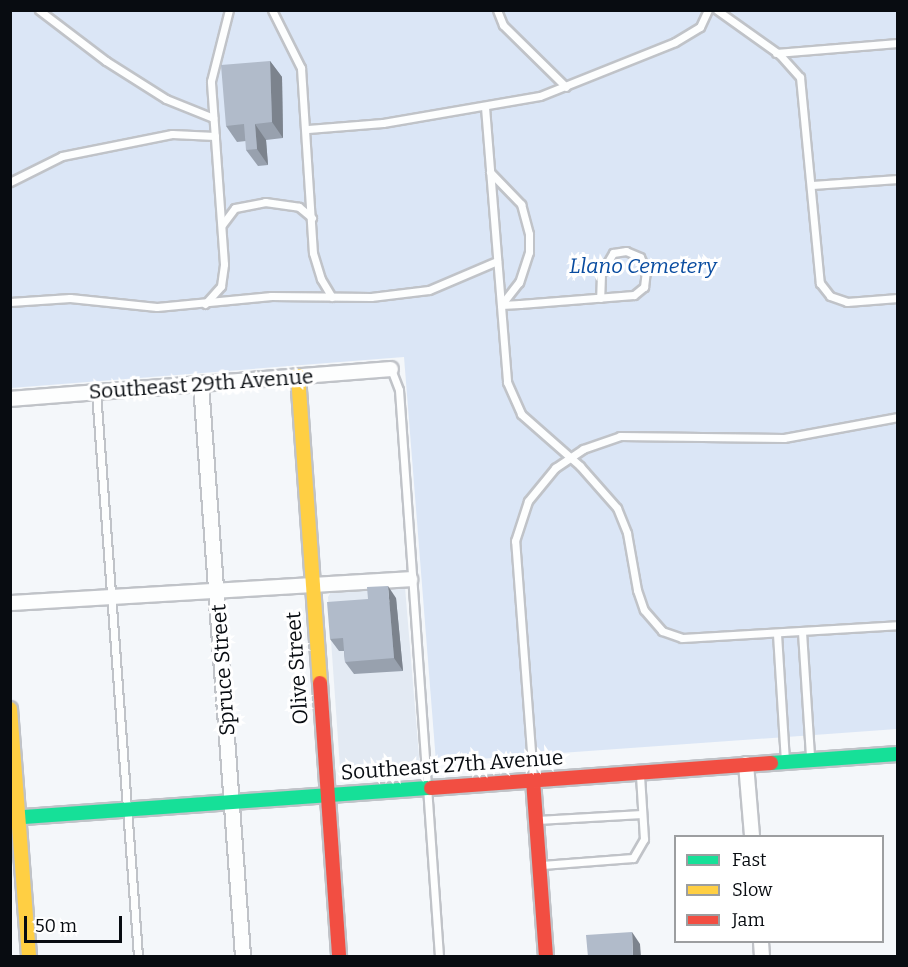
<!DOCTYPE html>
<html>
<head>
<meta charset="utf-8">
<style>
	body { margin:0 }
	#map { position:relative; width:908px; height:967px; overflow:hidden; background:#f4f7fa; font-family:Bitter,serif }
	div>[style] { position:absolute }
	[style*='--x'] { left:calc(var(--x)*1px); top:calc(var(--y)*1px); width:calc(var(--w)*1px); rotate:calc(var(--a)*1deg) }
	.built>* { inset:0; background:#e3eaf3 }
	.green>* { inset:0; background:#dbe6f6 }
	.roads { filter:drop-shadow(2px 0 #c0c3c8) drop-shadow(-2px 0 #c0c3c8) drop-shadow(0 2px #c0c3c8) drop-shadow(0 -2px #c0c3c8) }
	.lane>* { height:7px; margin:-3.5px; padding:0 3.5px; transform-origin:3.5px; border-radius:3.5px; background:#fdfefe }
	.street>* { height:14px; margin:-7px; padding:0 7px; transform-origin:7px; border-radius:7px; background:#fdfefe }
	.fast>* { height:14px; margin:-7px; padding:0 7px; transform-origin:7px; border-radius:7px; background:#16e098 }
	.slow>* { height:14px; margin:-7px; padding:0 7px; transform-origin:7px; border-radius:7px; background:#ffcf43 }
	.jam>* { height:14px; margin:-7px; padding:0 7px; transform-origin:7px; border-radius:7px; background:#f24e42 }
	.wall>* { inset:0; background:#98a1ae }
	.shaded-wall>* { inset:0; background:#7c838d }
	.building>* { inset:0; background:#b1bbca }
	span { translate:-50% -50%; white-space:nowrap; text-align:center; line-height:1.15; -webkit-text-stroke:6px #fff; paint-order:stroke }
	.park-label { font-size:21px; color:#094ca0; font-style:italic }
	.street-label { font-size:21px; color:#080c11 }
	.frame { position:absolute; inset:0; border:12px solid #080c11; pointer-events:none }
	.legend { position:absolute; left:674px; top:835px; width:210px; height:108px; box-sizing:border-box; background:#fff; border:2px solid #9c9ea0; margin:0; padding:8px 10px; list-style:none; font-size:18px; color:#080c11 }
	.legend li { display:flex; align-items:center; gap:12px; height:30px }
	.legend b { width:30px; border:2px solid #9c9ea0 }
	.scale { position:absolute; left:24px; top:916px; width:98px; height:27px; box-sizing:border-box; border:3px solid #080c11; border-top:0; padding-left:8px; font-size:18px; line-height:21px; white-space:nowrap; color:#080c11; -webkit-text-stroke:4px #fff; paint-order:stroke }
</style>
</head>
<body>
<div id="map">
	<div class="built">
		<div style="clip-path:polygon(405px 587px,420px 768px,346px 773px,340px 768px,328px 597px,331px 592px)"></div>
	</div>
	<div class="green">
		<div style="clip-path:polygon(11px 11px,897px 11px,897px 729px,436px 762px,404px 357px,11px 388px)"></div>
	</div>
	<div class="roads">
		<div class="lane">
			<div style="--x:39;--y:10;--w:84;--a:37.3"></div>
			<div style="--x:106;--y:61;--w:71;--a:32.3"></div>
			<div style="--x:166;--y:99;--w:51;--a:22"></div>
			<div style="--x:272;--y:10;--w:65;--a:63.4"></div>
			<div style="--x:301;--y:68;--w:185;--a:86.3"></div>
			<div style="--x:313;--y:253;--w:27;--a:73"></div>
			<div style="--x:321;--y:279;--w:21;--a:59"></div>
			<div style="--x:497;--y:10;--w:16;--a:68"></div>
			<div style="--x:503;--y:25;--w:88;--a:44.5"></div>
			<div style="--x:717;--y:10;--w:77;--a:35.5"></div>
			<div style="--x:780;--y:55;--w:30;--a:48"></div>
			<div style="--x:800;--y:77;--w:207;--a:84.5"></div>
			<div style="--x:820;--y:283;--w:16;--a:52"></div>
			<div style="--x:830;--y:296;--w:18;--a:19"></div>
			<div style="--x:847;--y:302;--w:51;--a:-4.5"></div>
			<div style="--x:776;--y:53;--w:122;--a:-4.7"></div>
			<div style="--x:485;--y:107;--w:276;--a:85.4"></div>
			<div style="--x:507;--y:382;--w:35;--a:66"></div>
			<div style="--x:521;--y:414;--w:79;--a:41.4"></div>
			<div style="--x:580;--y:466;--w:56;--a:48.6"></div>
			<div style="--x:617;--y:508;--w:27;--a:68"></div>
			<div style="--x:627;--y:533;--w:58;--a:80"></div>
			<div style="--x:637;--y:590;--w:21;--a:71"></div>
			<div style="--x:644;--y:610;--w:28;--a:49"></div>
			<div style="--x:662;--y:631;--w:21;--a:19"></div>
			<div style="--x:682;--y:638;--w:216;--a:-3.4"></div>
			<div style="--x:308;--y:129;--w:75;--a:-4.6"></div>
			<div style="--x:383;--y:123;--w:159;--a:-9.8"></div>
			<div style="--x:540;--y:96;--w:145;--a:-21.8"></div>
			<div style="--x:675;--y:42;--w:29;--a:-31"></div>
			<div style="--x:700;--y:27;--w:19;--a:-65"></div>
			<div style="--x:490;--y:172;--w:45;--a:45.9"></div>
			<div style="--x:521;--y:204;--w:31;--a:75"></div>
			<div style="--x:529;--y:234;--w:18;--a:90"></div>
			<div style="--x:529;--y:252;--w:32;--a:108"></div>
			<div style="--x:519;--y:282;--w:29;--a:128"></div>
			<div style="--x:10;--y:182;--w:58;--a:-26.6"></div>
			<div style="--x:62;--y:156;--w:112;--a:-11.3"></div>
			<div style="--x:172;--y:134;--w:43;--a:2.7"></div>
			<div style="--x:812;--y:185;--w:86;--a:-4"></div>
			<div style="--x:222;--y:225;--w:21;--a:-53"></div>
			<div style="--x:235;--y:208;--w:31;--a:-11"></div>
			<div style="--x:265;--y:202;--w:34;--a:8"></div>
			<div style="--x:299;--y:207;--w:17;--a:40"></div>
			<div style="--x:10;--y:302;--w:60;--a:-3.8"></div>
			<div style="--x:70;--y:298;--w:87;--a:5.9"></div>
			<div style="--x:157;--y:307;--w:115;--a:-5.5"></div>
			<div style="--x:271;--y:296;--w:100;--a:0.6"></div>
			<div style="--x:371;--y:297;--w:58;--a:-6.9"></div>
			<div style="--x:429;--y:290;--w:74;--a:-23.1"></div>
			<div style="--x:205;--y:304;--w:24;--a:-48"></div>
			<div style="--x:221;--y:286;--w:22;--a:-82"></div>
			<div style="--x:224;--y:264;--w:183;--a:-94.1"></div>
			<div style="--x:211;--y:81;--w:73;--a:-75.8"></div>
			<div style="--x:501;--y:305;--w:19;--a:-3"></div>
			<div style="--x:520;--y:304;--w:114;--a:-4.5"></div>
			<div style="--x:634;--y:295;--w:13;--a:-39"></div>
			<div style="--x:644;--y:287;--w:17;--a:-83"></div>
			<div style="--x:646;--y:270;--w:14;--a:-115"></div>
			<div style="--x:640;--y:257;--w:15;--a:-157"></div>
			<div style="--x:626;--y:251;--w:13;--a:171"></div>
			<div style="--x:613;--y:253;--w:24;--a:120"></div>
			<div style="--x:601;--y:274;--w:24;--a:92"></div>
			<div style="--x:391;--y:369;--w:22;--a:69"></div>
			<div style="--x:399;--y:390;--w:567;--a:85.96"></div>
			<div style="--x:96;--y:392;--w:566;--a:85.74"></div>
			<div style="--x:802;--y:632;--w:125;--a:86.3"></div>
			<div style="--x:777;--y:634;--w:126;--a:86.4"></div>
			<div style="--x:533;--y:778;--w:238;--a:-94.3"></div>
			<div style="--x:515;--y:541;--w:42;--a:-72"></div>
			<div style="--x:528;--y:501;--w:43;--a:-50.7"></div>
			<div style="--x:555;--y:468;--w:34;--a:-34"></div>
			<div style="--x:583;--y:449;--w:39;--a:-19"></div>
			<div style="--x:620;--y:436;--w:164;--a:0.7"></div>
			<div style="--x:784;--y:438;--w:116;--a:-10.4"></div>
			<div style="--x:537;--y:820;--w:105;--a:-3.3"></div>
			<div style="--x:542;--y:865;--w:91;--a:-4.4"></div>
			<div style="--x:633;--y:858;--w:22;--a:-60"></div>
			<div style="--x:644;--y:839;--w:64;--a:-93.6"></div>
		</div>
		<div class="street">
			<div style="--x:201;--y:384;--w:574;--a:85.8"></div>
			<div style="--x:10;--y:399;--w:382;--a:-4.5"></div>
			<div style="--x:10;--y:603;--w:401;--a:-3.4"></div>
			<div style="--x:746;--y:764;--w:72;--a:85.2"></div>
			<div style="--x:761;--y:942;--w:14;--a:86"></div>
		</div>
		<div class="fast">
			<div style="--x:771;--y:763;--w:127;--a:-4.1"></div>
			<div style="--x:10;--y:818;--w:422;--a:-4.1"></div>
		</div>
		<div class="slow">
			<div style="--x:298;--y:376;--w:308;--a:85.9"></div>
			<div style="--x:10;--y:709;--w:248;--a:85.6"></div>
		</div>
		<div class="jam">
			<div style="--x:320;--y:683;--w:274;--a:86"></div>
			<div style="--x:533;--y:780;--w:176;--a:85.8"></div>
			<div style="--x:431;--y:788;--w:341;--a:-4.2"></div>
		</div>
	</div>
	<div class="wall">
		<div style="clip-path:polygon(270px 61px,282px 77px,283px 138px,266px 140px,268px 165px,258px 166px,246px 150px,246px 141px,237px 142px,226px 126px)"></div>
		<div style="clip-path:polygon(396px 598px,403px 671px,354px 674px,345px 662px,344px 651px,339px 651px,330px 639px)"></div>
	</div>
	<div class="shaded-wall">
		<div style="clip-path:polygon(270px 61px,282px 77px,283px 138px,272px 122px)"></div>
		<div style="clip-path:polygon(255px 124px,266px 140px,268px 165px,257px 149px)"></div>
		<div style="clip-path:polygon(388px 586px,396px 598px,403px 671px,394px 658px)"></div>
		<div style="clip-path:polygon(632px 932px,640px 944px,641px 957px,633px 957px)"></div>
	</div>
	<div class="building">
		<div style="clip-path:polygon(270px 61px,272px 122px,255px 124px,257px 149px,246px 150px,244px 124px,226px 126px,221px 65px)"></div>
		<div style="clip-path:polygon(388px 586px,394px 658px,345px 662px,343px 638px,330px 639px,327px 602px,368px 599px,367px 587px)"></div>
		<div style="clip-path:polygon(632px 932px,633px 957px,588px 957px,586px 935px)"></div>
	</div>
	<div class="park-label">
		<span style="left:643px;top:266px">Llano Cemetery</span>
	</div>
	<div class="street-label">
		<span style="left:201px;top:384px;rotate:-4deg">Southeast 29th Avenue</span>
		<span style="left:297px;top:668px;rotate:-94deg">Olive Street</span>
		<span style="left:223px;top:670px;rotate:-94deg">Spruce Street</span>
		<span style="left:452px;top:765px;rotate:-4deg">Southeast 27th Avenue</span>
	</div>
	<div class="frame"></div>
	<ul class="legend">
	<li><b style="height:8px;background:#16e098"></b>Fast</li>
	<li><b style="height:8px;background:#ffcf43"></b>Slow</li>
	<li><b style="height:8px;background:#f24e42"></b>Jam</li>
	</ul>
	<div class="scale">50 m</div>
</div>
</body>
</html>
